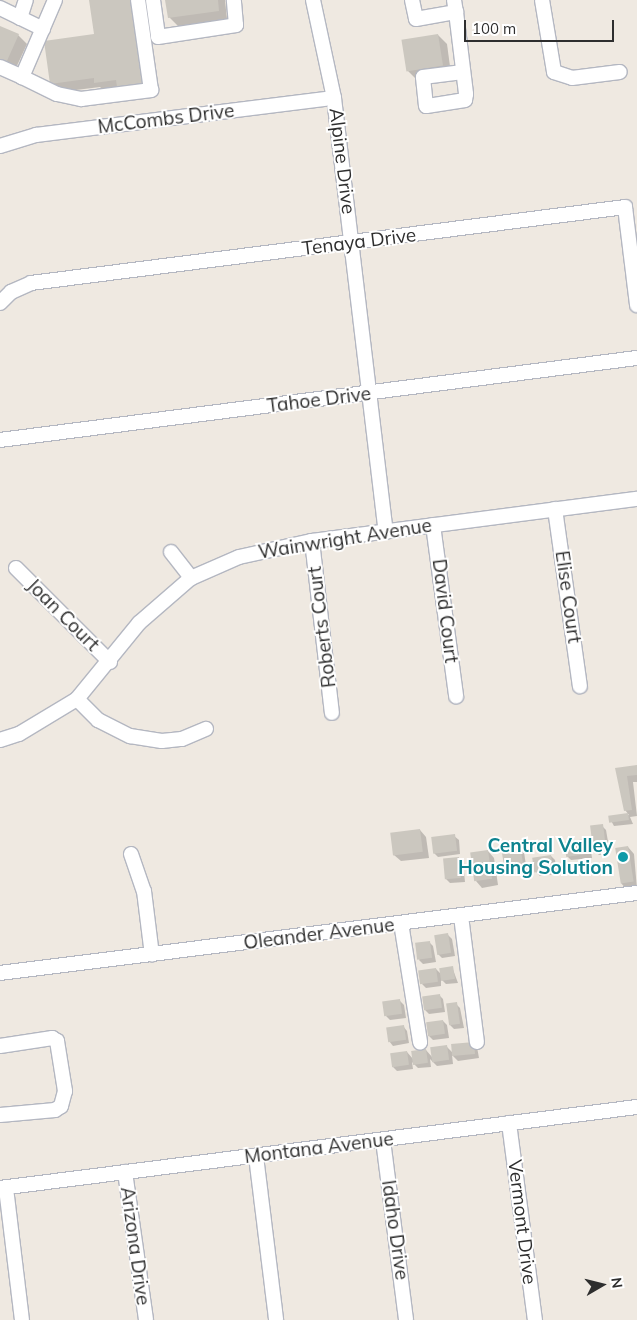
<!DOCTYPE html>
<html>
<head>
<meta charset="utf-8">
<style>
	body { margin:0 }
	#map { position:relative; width:637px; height:1320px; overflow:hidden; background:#efe9e1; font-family:Mulish,sans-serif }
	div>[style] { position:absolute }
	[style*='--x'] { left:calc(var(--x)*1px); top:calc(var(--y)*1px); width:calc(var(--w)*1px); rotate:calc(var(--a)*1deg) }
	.shadow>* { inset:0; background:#0003 }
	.building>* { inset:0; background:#cbc7bf; transform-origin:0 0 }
	.roads { filter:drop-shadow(1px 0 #b4b7c1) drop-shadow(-1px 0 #b4b7c1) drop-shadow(0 1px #b4b7c1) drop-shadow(0 -1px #b4b7c1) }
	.minor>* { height:14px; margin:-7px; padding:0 7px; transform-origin:7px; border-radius:7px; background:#fff }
	.dots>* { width:14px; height:14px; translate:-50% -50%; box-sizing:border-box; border:2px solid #fff; border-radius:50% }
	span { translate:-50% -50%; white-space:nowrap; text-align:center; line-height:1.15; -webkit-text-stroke:4px #fff; paint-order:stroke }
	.street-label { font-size:19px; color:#2e2e2e }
	.culture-label { font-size:19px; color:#0d838f; font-weight:700 }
	.right { translate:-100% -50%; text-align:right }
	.north { position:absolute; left:577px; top:1260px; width:50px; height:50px; -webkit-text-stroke:4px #fff; paint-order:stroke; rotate:82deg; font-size:14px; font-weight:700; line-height:20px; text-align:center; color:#2e2e2e }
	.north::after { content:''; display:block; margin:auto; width:18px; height:22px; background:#2e2e2e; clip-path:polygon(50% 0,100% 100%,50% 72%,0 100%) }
	.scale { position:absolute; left:464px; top:20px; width:150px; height:22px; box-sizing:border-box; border:2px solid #2e2e2e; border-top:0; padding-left:6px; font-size:15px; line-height:18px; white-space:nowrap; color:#2e2e2e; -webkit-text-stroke:4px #fff; paint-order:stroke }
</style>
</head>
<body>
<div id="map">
	<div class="shadow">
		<div style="clip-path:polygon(91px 0,152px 92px,104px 91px,100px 87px,60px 92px,52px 83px,96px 35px)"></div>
		<div style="clip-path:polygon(167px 0,225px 0,227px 19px,178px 26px,169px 17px)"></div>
		<div style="clip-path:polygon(0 27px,18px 35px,27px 44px,15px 70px,0 64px)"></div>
		<div style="clip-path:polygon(438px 35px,447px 44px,451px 74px,416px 79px,407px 70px)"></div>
		<div style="clip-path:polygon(637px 766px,637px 782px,633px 782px,637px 816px,630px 817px,633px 824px,614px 826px,609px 817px,629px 815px,625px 810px,616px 769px)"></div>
		<div style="clip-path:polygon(602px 826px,606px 830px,610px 853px,599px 855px,595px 851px)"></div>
		<div style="clip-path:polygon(420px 830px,426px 837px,429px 858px,401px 861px,394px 855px)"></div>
		<div style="clip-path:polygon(454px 836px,459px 840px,460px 854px,438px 857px,434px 853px)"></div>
		<div style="clip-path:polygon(586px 840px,590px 844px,592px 858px,571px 860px,567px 856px)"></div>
		<div style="clip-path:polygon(628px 847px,634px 854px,637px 889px,627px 890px,621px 883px)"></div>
		<div style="clip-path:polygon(520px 848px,524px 852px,527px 872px,510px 875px,506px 871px)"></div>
		<div style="clip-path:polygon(488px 851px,494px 858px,498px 885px,482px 888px,476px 881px)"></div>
		<div style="clip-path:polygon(551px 856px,555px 860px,557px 874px,540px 876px,536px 872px)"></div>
		<div style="clip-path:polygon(459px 859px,463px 863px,465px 882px,450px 883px,446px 879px)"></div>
		<div style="clip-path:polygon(448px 935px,452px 939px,455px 956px,442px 958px,438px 954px)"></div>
		<div style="clip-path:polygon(429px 942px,433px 946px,436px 962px,423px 964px,419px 960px)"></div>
		<div style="clip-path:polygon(452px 967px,458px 983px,446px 984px,441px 979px,441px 986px,426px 988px,422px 984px,436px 969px,441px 974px)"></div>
		<div style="clip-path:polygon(439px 995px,443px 999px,445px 1012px,429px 1014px,425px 1010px)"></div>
		<div style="clip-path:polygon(400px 1001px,404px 1005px,406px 1018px,390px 1020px,386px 1016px)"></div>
		<div style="clip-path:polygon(455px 1003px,460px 1008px,464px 1028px,454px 1029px,450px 1025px)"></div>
		<div style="clip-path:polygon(443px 1021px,447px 1025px,449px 1038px,433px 1040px,429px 1036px)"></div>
		<div style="clip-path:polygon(403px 1026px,407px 1031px,409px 1043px,393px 1046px,389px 1041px)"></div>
		<div style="clip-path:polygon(447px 1047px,453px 1053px,477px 1047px,479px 1058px,458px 1061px,452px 1055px,453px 1064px,437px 1066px,430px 1059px,431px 1067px,418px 1068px,412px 1062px,413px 1069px,397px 1071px,393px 1067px,407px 1052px,413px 1059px,426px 1050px,432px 1057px)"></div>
	</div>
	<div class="building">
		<div style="clip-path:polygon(89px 0,134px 0,144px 83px,117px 87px,116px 80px,94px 83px,94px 78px,50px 84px,44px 41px,94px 34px)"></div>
		<div style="clip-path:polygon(165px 0,218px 0,219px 11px,168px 18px)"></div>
		<div style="clip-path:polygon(0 26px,19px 34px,6px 63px,0 60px)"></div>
		<div style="left:438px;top:34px;width:32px;height:37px;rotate:81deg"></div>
		<div style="clip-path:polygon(637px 765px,637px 775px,627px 776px,632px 810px,624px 811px,615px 768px)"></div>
		<div style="left:628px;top:813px;width:7px;height:20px;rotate:82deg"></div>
		<div style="left:603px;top:824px;width:25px;height:13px;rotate:83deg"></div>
		<div style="left:420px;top:829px;width:23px;height:30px;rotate:83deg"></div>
		<div style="left:455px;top:834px;width:17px;height:24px;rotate:83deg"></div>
		<div style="left:586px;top:839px;width:15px;height:22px;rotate:82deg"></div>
		<div style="left:520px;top:846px;width:22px;height:19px;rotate:80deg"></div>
		<div style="left:628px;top:846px;width:36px;height:13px;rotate:81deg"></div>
		<div style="left:488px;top:850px;width:29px;height:18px;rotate:82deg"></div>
		<div style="left:551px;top:855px;width:15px;height:19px;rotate:82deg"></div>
		<div style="left:459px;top:857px;width:21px;height:16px;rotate:85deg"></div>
		<div style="left:448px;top:933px;width:20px;height:14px;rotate:81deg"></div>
		<div style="left:430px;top:941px;width:17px;height:15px;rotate:83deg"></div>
		<div style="left:453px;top:966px;width:13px;height:14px;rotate:81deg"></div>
		<div style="left:436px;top:968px;width:14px;height:18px;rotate:82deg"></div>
		<div style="left:440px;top:994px;width:14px;height:18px;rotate:82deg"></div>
		<div style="left:400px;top:999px;width:15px;height:18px;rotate:82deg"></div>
		<div style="left:457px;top:1002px;width:22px;height:11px;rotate:82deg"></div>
		<div style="left:443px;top:1020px;width:14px;height:17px;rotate:82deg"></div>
		<div style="left:404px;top:1025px;width:15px;height:18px;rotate:82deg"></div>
		<div style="left:474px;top:1042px;width:12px;height:23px;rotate:85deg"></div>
		<div style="left:447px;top:1045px;width:15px;height:17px;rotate:82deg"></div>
		<div style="left:426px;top:1049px;width:14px;height:15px;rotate:82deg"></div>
		<div style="left:407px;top:1051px;width:14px;height:17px;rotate:82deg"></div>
	</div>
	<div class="roads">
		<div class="minor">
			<div style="--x:55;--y:0;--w:84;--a:113.2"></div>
			<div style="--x:22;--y:77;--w:39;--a:26"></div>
			<div style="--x:57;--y:94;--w:25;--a:12"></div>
			<div style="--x:81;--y:99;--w:71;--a:-7.3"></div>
			<div style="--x:151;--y:90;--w:91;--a:-98.2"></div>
			<div style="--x:153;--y:0;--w:37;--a:82"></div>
			<div style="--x:158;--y:37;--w:79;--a:-8.7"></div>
			<div style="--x:236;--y:25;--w:25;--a:-95"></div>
			<div style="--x:313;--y:0;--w:100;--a:77.9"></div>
			<div style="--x:334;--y:98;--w:437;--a:83.2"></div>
			<div style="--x:412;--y:0;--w:19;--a:78"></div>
			<div style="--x:416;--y:19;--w:41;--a:-9.9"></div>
			<div style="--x:456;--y:12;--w:83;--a:83"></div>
			<div style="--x:466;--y:94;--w:6;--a:99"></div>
			<div style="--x:465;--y:100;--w:39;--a:171"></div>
			<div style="--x:426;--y:106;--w:29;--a:-96"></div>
			<div style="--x:423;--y:77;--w:40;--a:-7.1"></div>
			<div style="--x:454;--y:0;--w:12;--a:81"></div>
			<div style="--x:542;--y:0;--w:73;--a:80.5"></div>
			<div style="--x:554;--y:72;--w:19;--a:18"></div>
			<div style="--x:572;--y:78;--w:48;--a:-7.1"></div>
			<div style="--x:0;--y:8;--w:48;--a:26"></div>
			<div style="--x:20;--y:18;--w:19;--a:-72"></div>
			<div style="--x:0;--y:67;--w:24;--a:24"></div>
			<div style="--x:0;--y:146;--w:38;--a:-17"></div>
			<div style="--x:36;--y:135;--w:300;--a:-7.1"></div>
			<div style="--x:0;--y:303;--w:16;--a:-45"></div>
			<div style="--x:11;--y:292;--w:22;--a:-24"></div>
			<div style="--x:31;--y:283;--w:599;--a:-7.29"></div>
			<div style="--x:625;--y:207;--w:99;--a:83"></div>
			<div style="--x:0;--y:440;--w:642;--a:-7.34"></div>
			<div style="--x:555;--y:509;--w:179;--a:82"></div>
			<div style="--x:433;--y:525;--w:173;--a:82.3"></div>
			<div style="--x:312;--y:541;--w:173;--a:83.4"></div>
			<div style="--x:171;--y:552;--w:33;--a:52"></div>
			<div style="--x:16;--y:568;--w:133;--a:45"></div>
			<div style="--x:77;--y:699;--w:30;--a:45"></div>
			<div style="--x:98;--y:720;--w:36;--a:27"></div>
			<div style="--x:130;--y:736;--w:32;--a:9"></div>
			<div style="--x:162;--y:741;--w:20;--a:-6"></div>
			<div style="--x:182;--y:739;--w:26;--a:-23"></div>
			<div style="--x:0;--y:740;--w:20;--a:-18"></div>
			<div style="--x:19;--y:734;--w:68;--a:-31.1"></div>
			<div style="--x:77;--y:699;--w:98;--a:-50.8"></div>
			<div style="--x:139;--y:623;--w:69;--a:-40.9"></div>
			<div style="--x:191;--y:578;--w:52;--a:-23.6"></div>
			<div style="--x:239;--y:557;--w:75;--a:-12.4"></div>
			<div style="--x:312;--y:541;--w:328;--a:-7.4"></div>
			<div style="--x:131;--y:854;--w:39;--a:71"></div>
			<div style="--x:144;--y:891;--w:64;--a:82.9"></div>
			<div style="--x:461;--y:916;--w:127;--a:82.8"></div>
			<div style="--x:401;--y:923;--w:121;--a:80.9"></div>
			<div style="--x:0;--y:973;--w:642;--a:-7.16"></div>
			<div style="--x:0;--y:1046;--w:53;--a:-8.7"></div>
			<div style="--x:52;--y:1038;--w:6;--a:31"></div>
			<div style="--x:57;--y:1041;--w:51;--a:80.9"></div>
			<div style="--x:65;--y:1091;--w:16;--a:105"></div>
			<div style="--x:61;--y:1106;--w:7;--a:146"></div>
			<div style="--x:55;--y:1110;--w:55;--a:174.8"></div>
			<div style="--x:509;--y:1123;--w:199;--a:82.5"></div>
			<div style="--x:383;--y:1140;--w:181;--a:82.7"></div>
			<div style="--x:256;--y:1156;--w:165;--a:83"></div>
			<div style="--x:125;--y:1172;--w:149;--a:81.9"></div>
			<div style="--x:0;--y:1188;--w:642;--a:-7.25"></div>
			<div style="--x:6;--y:1188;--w:133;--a:83.1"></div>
		</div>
	</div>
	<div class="dots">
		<div style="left:623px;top:857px;background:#0f9aa8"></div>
	</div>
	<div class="street-label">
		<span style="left:166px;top:119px;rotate:-7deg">McCombs Drive</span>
		<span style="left:342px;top:161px;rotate:83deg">Alpine Drive</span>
		<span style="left:359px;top:242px;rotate:-7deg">Tenaya Drive</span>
		<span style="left:319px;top:400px;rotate:-7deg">Tahoe Drive</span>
		<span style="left:345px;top:539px;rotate:-9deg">Wainwright Avenue</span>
		<span style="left:568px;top:597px;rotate:82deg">Elise Court</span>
		<span style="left:445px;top:611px;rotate:83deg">David Court</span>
		<span style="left:63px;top:615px;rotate:45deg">Joan Court</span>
		<span style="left:322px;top:627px;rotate:-97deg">Roberts Court</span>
		<span style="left:319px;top:934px;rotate:-7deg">Oleander Avenue</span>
		<span style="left:319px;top:1148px;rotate:-7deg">Montana Avenue</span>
		<span style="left:522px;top:1222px;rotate:83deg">Vermont Drive</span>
		<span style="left:395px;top:1230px;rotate:82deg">Idaho Drive</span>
		<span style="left:135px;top:1246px;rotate:82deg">Arizona Drive</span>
	</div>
	<div class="culture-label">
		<span class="right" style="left:613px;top:857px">Central Valley<br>Housing Solution</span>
	</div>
	<div class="north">N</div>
	<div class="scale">100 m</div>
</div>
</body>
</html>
